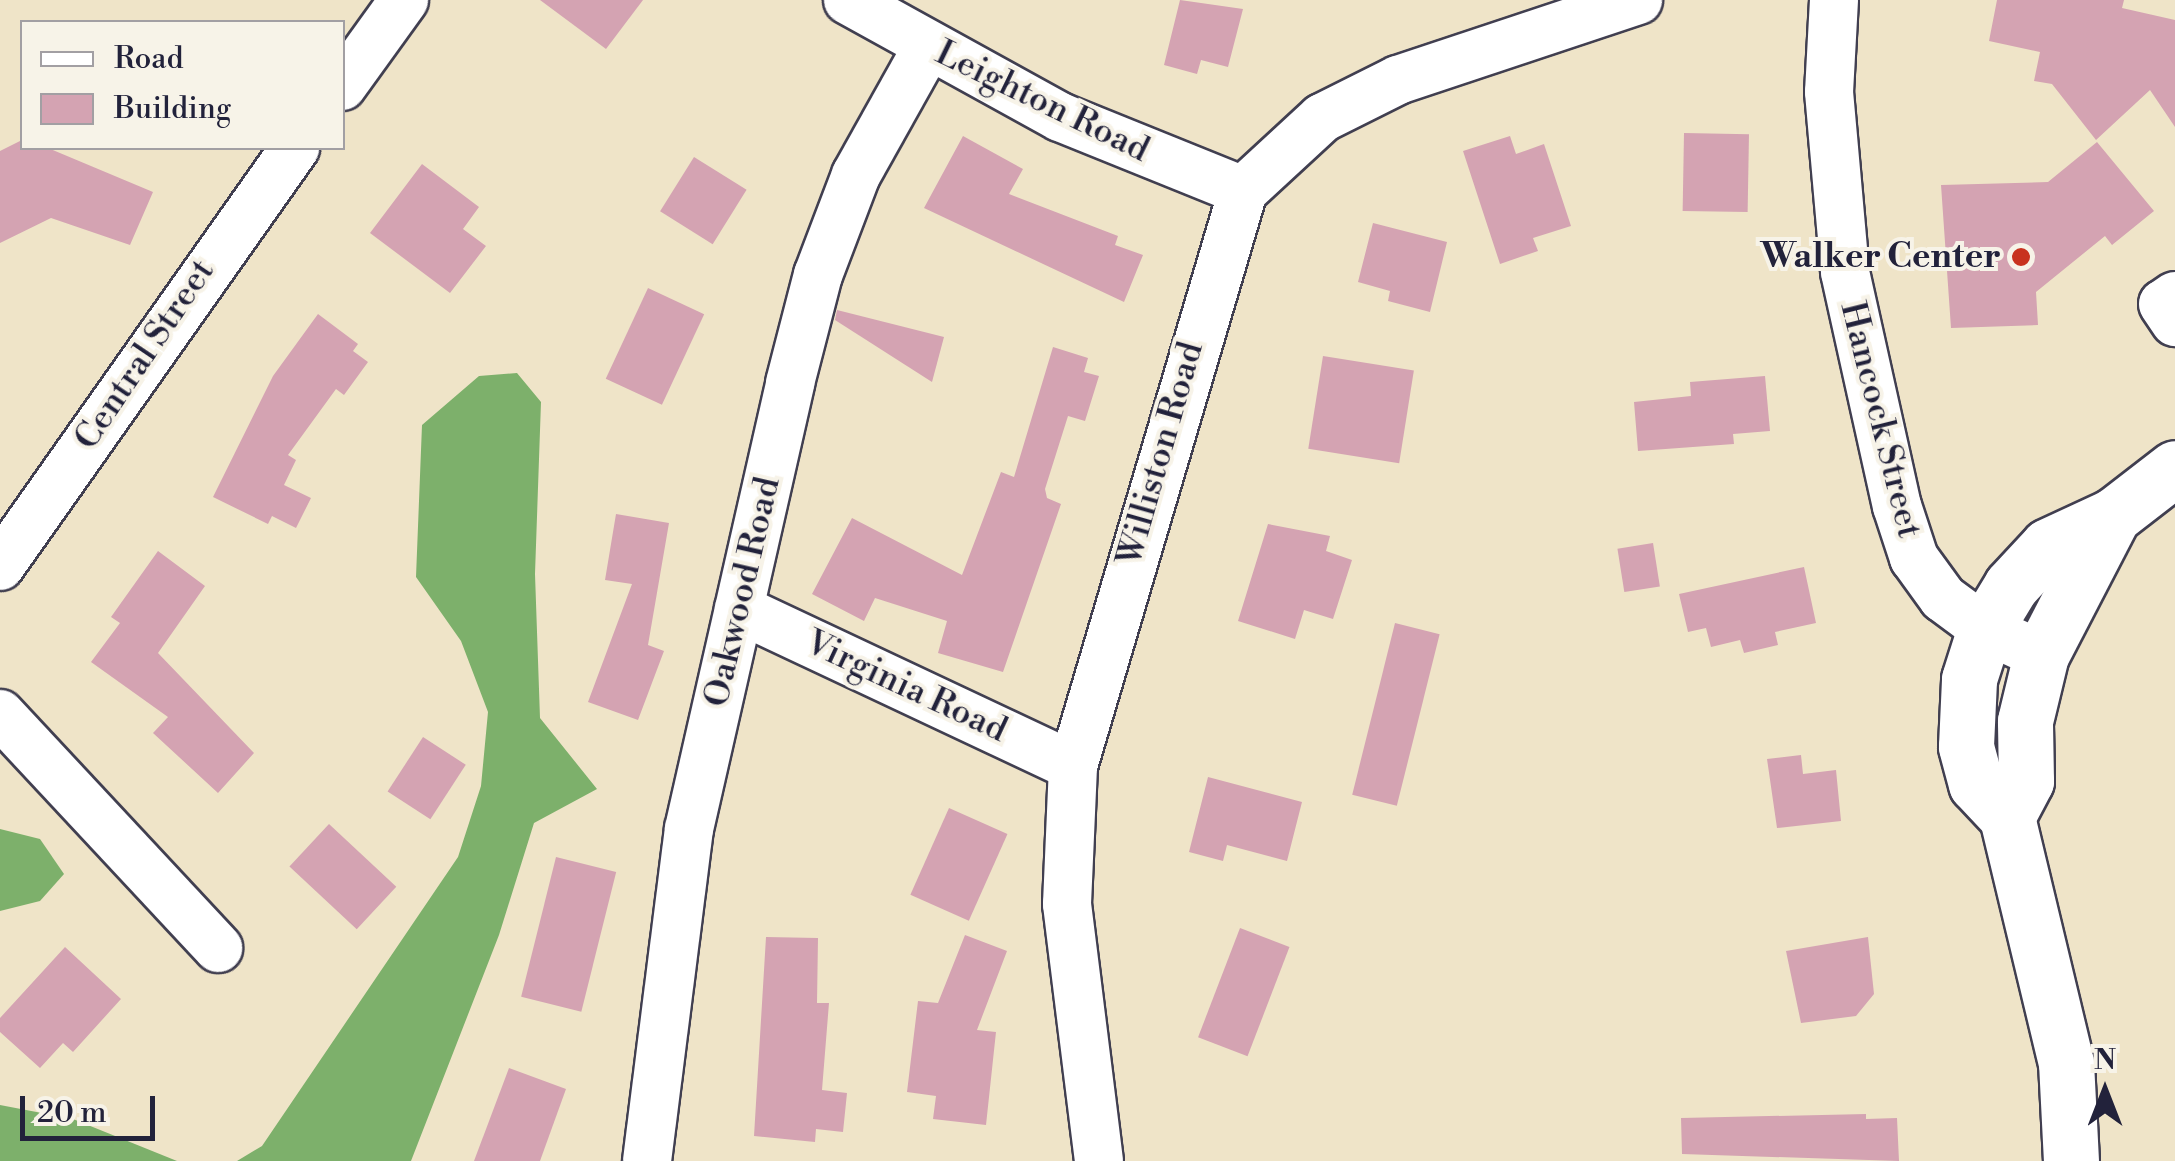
<!DOCTYPE html>
<html>
<head>
<meta charset="utf-8">
<style>
	body { margin:0 }
	#map { position:relative; width:2175px; height:1161px; overflow:hidden; background:#efe4c8; font-family:"Libre Bodoni",serif }
	div>[style] { position:absolute }
	[style*='--x'] { left:calc(var(--x)*1px); top:calc(var(--y)*1px); width:calc(var(--w)*1px); rotate:calc(var(--a)*1deg) }
	.forest>* { inset:0; background:#7db06b }
	.building>* { inset:0; background:#d4a3b2; transform-origin:0 0 }
	.roads { filter:drop-shadow(2px 0 #413f50) drop-shadow(-2px 0 #413f50) drop-shadow(0 2px #413f50) drop-shadow(0 -2px #413f50) }
	.minor>* { height:48px; margin:-24px; padding:0 24px; transform-origin:24px; border-radius:24px; background:#fff }
	.major>* { height:55px; margin:-27.5px; padding:0 27.5px; transform-origin:27.5px; border-radius:27.5px; background:#fff }
	.dots>* { width:28px; height:28px; translate:-50% -50%; box-sizing:border-box; border:5px solid #f7f3e8; border-radius:50% }
	span { translate:-50% -50%; white-space:nowrap; text-align:center; line-height:1.15; -webkit-text-stroke:8px #f7f3e8; paint-order:stroke }
	.street-label { font-size:35px; color:#22223b }
	.poi-label { font-size:35px; color:#22223b; font-weight:700 }
	.right { translate:-100% -50%; text-align:right }
	.legend { position:absolute; left:20px; top:20px; width:325px; height:130px; box-sizing:border-box; background:#f7f3e8; border:2px solid #a29fa3; margin:0; padding:12px 18px; list-style:none; font-size:30px; color:#22223b }
	.legend li { display:flex; align-items:center; gap:20px; height:50px }
	.legend b { width:50px; border:2px solid #a29fa3 }
	.north { position:absolute; left:2055px; top:1041px; width:100px; height:100px; -webkit-text-stroke:8px #f7f3e8; paint-order:stroke; rotate:0deg; font-size:28px; font-weight:700; line-height:40px; text-align:center; color:#22223b }
	.north::after { content:''; display:block; margin:auto; width:35px; height:45px; background:#22223b; clip-path:polygon(50% 0,100% 100%,50% 72%,0 100%) }
	.scale { position:absolute; left:20px; top:1096px; width:135px; height:45px; box-sizing:border-box; border:5px solid #22223b; border-top:0; padding-left:12px; font-size:30px; line-height:35px; white-space:nowrap; color:#22223b; -webkit-text-stroke:8px #f7f3e8; paint-order:stroke }
</style>
</head>
<body>
<div id="map">
	<div class="forest">
		<div style="clip-path:polygon(517px 373px,541px 402px,535px 574px,540px 718px,597px 789px,534px 823px,499px 935px,411px 1161px,237px 1161px,262px 1146px,458px 857px,481px 786px,488px 712px,461px 641px,416px 577px,422px 425px,479px 376px)"></div>
		<div style="clip-path:polygon(0 829px,40px 839px,64px 874px,40px 901px,0 911px)"></div>
		<div style="clip-path:polygon(0 1105px,73px 1119px,177px 1161px,0 1161px)"></div>
	</div>
	<div class="building">
		<div style="clip-path:polygon(540px 0,643px 0,606px 49px)"></div>
		<div style="clip-path:polygon(1180px 0,1243px 9px,1228px 67px,1201px 60px,1197px 74px,1164px 65px)"></div>
		<div style="clip-path:polygon(1997px 0,2124px 0,2122px 8px,2175px 20px,2175px 127px,2150px 90px,2096px 140px,2052px 84px,2034px 81px,2040px 52px,1989px 41px)"></div>
		<div style="left:1684px;top:133px;width:65px;height:78px;rotate:1deg"></div>
		<div style="clip-path:polygon(963px 136px,1023px 169px,1009px 194px,1118px 236px,1115px 245px,1143px 255px,1124px 302px,924px 208px)"></div>
		<div style="clip-path:polygon(1510px 136px,1516px 154px,1544px 144px,1571px 226px,1533px 238px,1538px 251px,1500px 264px,1463px 151px)"></div>
		<div style="clip-path:polygon(22px 140px,22px 148px,48px 148px,153px 192px,130px 245px,51px 218px,0 243px,0 151px)"></div>
		<div style="clip-path:polygon(2097px 142px,2154px 211px,2112px 245px,2105px 236px,2036px 292px,2038px 325px,1951px 328px,1941px 185px,2048px 182px)"></div>
		<div style="left:694px;top:157px;width:62px;height:64px;rotate:32deg"></div>
		<div style="clip-path:polygon(422px 164px,479px 207px,463px 229px,486px 246px,450px 293px,370px 233px)"></div>
		<div style="clip-path:polygon(1373px 223px,1447px 242px,1430px 312px,1388px 301px,1390px 291px,1358px 282px)"></div>
		<div style="left:648px;top:288px;width:62px;height:100px;rotate:25deg"></div>
		<div style="clip-path:polygon(837px 310px,944px 337px,932px 382px,835px 320px)"></div>
		<div style="clip-path:polygon(318px 314px,358px 344px,353px 351px,368px 362px,344px 395px,336px 389px,288px 455px,296px 460px,284px 485px,311px 498px,296px 528px,272px 516px,268px 524px,213px 497px,273px 376px)"></div>
		<div style="clip-path:polygon(1053px 347px,1088px 358px,1084px 372px,1099px 376px,1085px 421px,1068px 416px,1045px 489px,1047px 498px,1061px 504px,1003px 672px,938px 653px,947px 621px,875px 598px,864px 621px,812px 594px,852px 518px,962px 575px,1001px 472px,1014px 477px)"></div>
		<div style="left:1323px;top:356px;width:92px;height:94px;rotate:9deg"></div>
		<div style="clip-path:polygon(1765px 376px,1770px 431px,1733px 434px,1734px 444px,1638px 451px,1634px 402px,1691px 396px,1690px 382px)"></div>
		<div style="clip-path:polygon(616px 514px,669px 523px,648px 645px,664px 651px,638px 720px,588px 702px,632px 584px,605px 580px)"></div>
		<div style="clip-path:polygon(1268px 524px,1330px 536px,1326px 551px,1352px 560px,1333px 619px,1304px 610px,1295px 639px,1238px 621px)"></div>
		<div style="left:1653px;top:543px;width:44px;height:36px;rotate:81deg"></div>
		<div style="clip-path:polygon(158px 551px,205px 586px,158px 653px,254px 753px,218px 793px,153px 733px,168px 717px,91px 662px,120px 623px,111px 617px)"></div>
		<div style="clip-path:polygon(1804px 567px,1816px 623px,1775px 632px,1778px 645px,1744px 653px,1740px 640px,1711px 647px,1706px 628px,1688px 632px,1679px 594px)"></div>
		<div style="left:1395px;top:623px;width:46px;height:177px;rotate:14deg"></div>
		<div style="left:423px;top:737px;width:51px;height:65px;rotate:33deg"></div>
		<div style="clip-path:polygon(1801px 755px,1803px 774px,1836px 770px,1841px 821px,1777px 828px,1767px 759px)"></div>
		<div style="clip-path:polygon(1208px 777px,1302px 802px,1287px 861px,1227px 845px,1223px 861px,1189px 852px)"></div>
		<div style="left:949px;top:808px;width:64px;height:95px;rotate:24deg"></div>
		<div style="left:329px;top:824px;width:92px;height:58px;rotate:43deg"></div>
		<div style="left:556px;top:857px;width:62px;height:144px;rotate:14deg"></div>
		<div style="left:1240px;top:928px;width:53px;height:117px;rotate:21deg"></div>
		<div style="clip-path:polygon(965px 935px,1007px 951px,977px 1030px,996px 1032px,986px 1125px,933px 1119px,936px 1096px,907px 1092px,918px 1001px,938px 1003px)"></div>
		<div style="clip-path:polygon(766px 937px,818px 938px,817px 1003px,829px 1003px,822px 1090px,847px 1093px,843px 1132px,816px 1129px,815px 1142px,754px 1136px)"></div>
		<div style="clip-path:polygon(1868px 937px,1874px 994px,1856px 1016px,1801px 1023px,1786px 951px)"></div>
		<div style="clip-path:polygon(65px 947px,121px 999px,73px 1052px,63px 1043px,40px 1068px,0 1032px,0 1018px)"></div>
		<div style="clip-path:polygon(509px 1068px,566px 1089px,540px 1161px,474px 1161px)"></div>
		<div style="clip-path:polygon(1866px 1114px,1866px 1119px,1897px 1118px,1899px 1161px,1682px 1154px,1681px 1118px)"></div>
	</div>
	<div class="roads">
		<div class="minor">
			<div style="--x:848;--y:0;--w:242;--a:28.9"></div>
			<div style="--x:1060;--y:117;--w:197;--a:22"></div>
			<div style="--x:1834;--y:0;--w:92;--a:93.1"></div>
			<div style="--x:1829;--y:92;--w:181;--a:84.9"></div>
			<div style="--x:1845;--y:272;--w:240;--a:77.5"></div>
			<div style="--x:1897;--y:506;--w:55;--a:71.9"></div>
			<div style="--x:1914;--y:558;--w:49;--a:54.1"></div>
			<div style="--x:1943;--y:598;--w:52;--a:36.4"></div>
			<div style="--x:1985;--y:629;--w:62;--a:24.9"></div>
			<div style="--x:342;--y:86;--w:106;--a:-54.2"></div>
			<div style="--x:2175;--y:296;--w:14;--a:146"></div>
			<div style="--x:2163;--y:304;--w:22;--a:56"></div>
			<div style="--x:0;--y:566;--w:512;--a:-54.79"></div>
			<div style="--x:739;--y:609;--w:369;--a:25.2"></div>
			<div style="--x:0;--y:714;--w:320;--a:47"></div>
			<div style="--x:647;--y:1161;--w:335;--a:-82.8"></div>
			<div style="--x:689;--y:829;--w:457;--a:-77.2"></div>
			<div style="--x:790;--y:383;--w:112;--a:-75.5"></div>
			<div style="--x:818;--y:275;--w:107;--a:-69.2"></div>
			<div style="--x:856;--y:175;--w:145;--a:-60.8"></div>
			<div style="--x:1099;--y:1161;--w:259;--a:-97.1"></div>
			<div style="--x:1067;--y:904;--w:138;--a:-87.5"></div>
			<div style="--x:1073;--y:766;--w:600;--a:-73.53"></div>
			<div style="--x:1243;--y:191;--w:108;--a:-42.7"></div>
			<div style="--x:1322;--y:118;--w:85;--a:-26.6"></div>
			<div style="--x:1398;--y:80;--w:253;--a:-18.4"></div>
		</div>
		<div class="major">
			<div style="--x:2007;--y:817;--w:41;--a:-62.2"></div>
			<div style="--x:2026;--y:781;--w:60;--a:-91"></div>
			<div style="--x:2025;--y:721;--w:68;--a:-76.4"></div>
			<div style="--x:2041;--y:655;--w:157;--a:-62.6"></div>
			<div style="--x:2071;--y:1161;--w:98;--a:-92.9"></div>
			<div style="--x:2066;--y:1063;--w:253;--a:-103.5"></div>
			<div style="--x:2007;--y:817;--w:45;--a:-133.2"></div>
			<div style="--x:1976;--y:784;--w:39;--a:-105"></div>
			<div style="--x:1966;--y:746;--w:67;--a:-87.4"></div>
			<div style="--x:1969;--y:679;--w:52;--a:-72.3"></div>
			<div style="--x:1985;--y:629;--w:50;--a:-58.8"></div>
			<div style="--x:2011;--y:586;--w:54;--a:-47.2"></div>
			<div style="--x:2048;--y:546;--w:72;--a:-24.8"></div>
			<div style="--x:2113;--y:516;--w:78;--a:-37.7"></div>
		</div>
	</div>
	<div class="dots">
		<div style="left:2021px;top:257px;background:#c8321e"></div>
	</div>
	<div class="street-label">
		<span style="left:1042px;top:102px;rotate:26deg">Leighton Road</span>
		<span style="left:145px;top:355px;rotate:-56deg">Central Street</span>
		<span style="left:1880px;top:420px;rotate:76deg">Hancock Street</span>
		<span style="left:1161px;top:454px;rotate:-74deg">Williston Road</span>
		<span style="left:743px;top:592px;rotate:-77deg">Oakwood Road</span>
		<span style="left:906px;top:687px;rotate:25deg">Virginia Road</span>
	</div>
	<div class="poi-label">
		<span class="right" style="left:2001px;top:257px">Walker Center</span>
	</div>
	<ul class="legend">
	<li><b style="height:12px;background:#fff"></b>Road</li>
	<li><b style="height:28px;background:#d4a3b2"></b>Building</li>
	</ul>
	<div class="north">N</div>
	<div class="scale">20 m</div>
</div>
</body>
</html>
